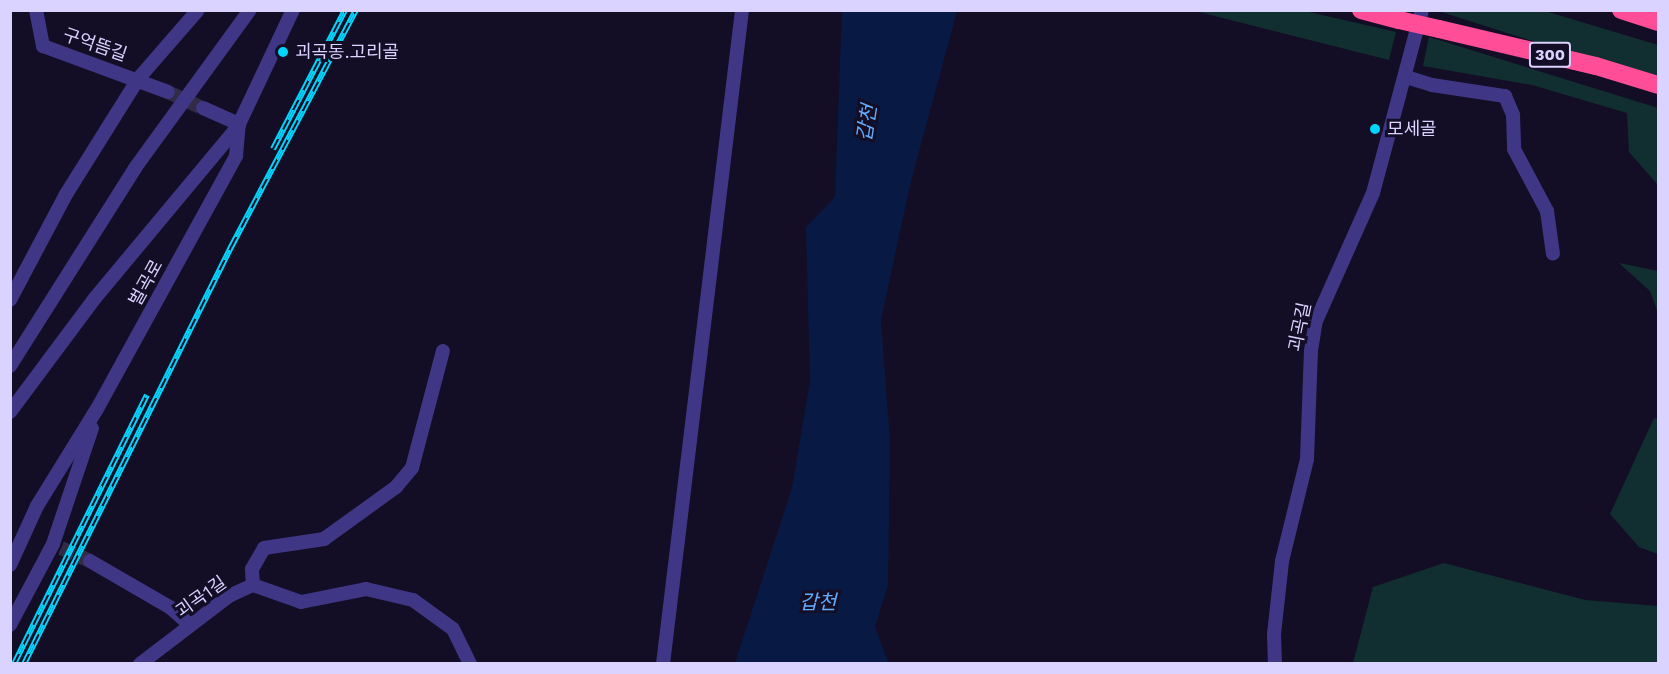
<!DOCTYPE html>
<html>
<head>
<meta charset="utf-8">
<style>
	body { margin:0 }
	#map { position:relative; width:1669px; height:674px; overflow:hidden; background:#130e25; font-family:"Work Sans","Noto Sans KR",sans-serif }
	div>[style] { position:absolute }
	[style*='--x'] { left:calc(var(--x)*1px); top:calc(var(--y)*1px); width:calc(var(--w)*1px); rotate:calc(var(--a)*1deg) }
	.green>* { inset:0; background:#112f30 }
	.water>* { inset:0; background:#081a44 }
	.minor-tunnel>* { height:14px; margin-top:-7px; transform-origin:0; background:repeating-linear-gradient(90deg,#312b46 0 14px,transparent 0 21px) }
	.minor>* { height:14px; margin:-7px; padding:0 7px; transform-origin:7px; border-radius:7px; background:#3f3786 }
	.highway>* { height:18px; margin:-9px; padding:0 9px; transform-origin:9px; border-radius:9px; background:#ff4d98 }
	.rail>* { height:6px; margin-top:-3px; transform-origin:0; background:repeating-linear-gradient(90deg,#130e25 0 11px,#00d5fd 0 22px); box-sizing:border-box; border-block:2px solid #00d5fd }
	.highway-bridge>* { height:18px; margin:-9px; padding:0 9px; transform-origin:9px; border-radius:9px; background:#ff4d98 }
	.dots>* { width:16px; height:16px; translate:-50% -50%; box-sizing:border-box; border:3px solid #130e25; border-radius:50% }
	span { translate:-50% -50%; white-space:nowrap; text-align:center; line-height:1.15; -webkit-text-stroke:6px #130e25; paint-order:stroke }
	.shield-label span { padding:2px 4px; background:#130e25; border:2px solid; border-radius:4px; -webkit-text-stroke-width:0 }
	.shield-label { font-size:16px; color:#dad2ff; font-weight:700 }
	.street-label { font-size:18px; color:#dad2ff }
	.poi-label { font-size:18px; color:#dad2ff }
	.left { translate:0 -50%; text-align:left }
	.water-label { font-size:20px; color:#60acff; font-style:italic }
	.frame { position:absolute; inset:0; border:12px solid #dad2ff; pointer-events:none }
</style>
</head>
<body>
<div id="map">
	<div class="green">
		<div style="clip-path:polygon(1435px 10px,1545px 11px,1658px 45px,1658px 81px)"></div>
		<div style="clip-path:polygon(1195px 11px,1305px 11px,1396px 32px,1389px 60px)"></div>
		<div style="clip-path:polygon(1429px 37px,1658px 108px,1658px 185px,1629px 152px,1627px 113px,1532px 85px,1423px 66px)"></div>
		<div style="clip-path:polygon(1619px 263px,1658px 271px,1658px 313px,1650px 291px)"></div>
		<div style="clip-path:polygon(1654px 418px,1658px 419px,1658px 554px,1639px 547px,1610px 514px)"></div>
		<div style="clip-path:polygon(1444px 563px,1585px 600px,1658px 606px,1658px 663px,1353px 663px,1373px 587px)"></div>
	</div>
	<div class="water">
		<div style="clip-path:polygon(842px 11px,957px 11px,910px 185px,881px 320px,890px 443px,888px 585px,875px 627px,888px 662px,735px 663px,792px 488px,810px 381px,806px 227px,835px 197px)"></div>
	</div>
	<div class="minor-tunnel">
		<div style="--x:168;--y:92;--w:38;--a:25"></div>
		<div style="--x:61;--y:548;--w:32;--a:24"></div>
	</div>
	<div class="minor">
		<div style="--x:36;--y:10;--w:37;--a:79"></div>
		<div style="--x:43;--y:46;--w:133;--a:20.2"></div>
		<div style="--x:1406;--y:77;--w:27;--a:17"></div>
		<div style="--x:1432;--y:85;--w:74;--a:8.6"></div>
		<div style="--x:1505;--y:96;--w:21;--a:67"></div>
		<div style="--x:1513;--y:115;--w:34;--a:88"></div>
		<div style="--x:1514;--y:149;--w:70;--a:62"></div>
		<div style="--x:1547;--y:211;--w:43;--a:82.1"></div>
		<div style="--x:203;--y:108;--w:39;--a:24"></div>
		<div style="--x:10;--y:300;--w:118;--a:-62.1"></div>
		<div style="--x:65;--y:196;--w:138;--a:-58"></div>
		<div style="--x:138;--y:79;--w:91;--a:-49"></div>
		<div style="--x:10;--y:366;--w:234;--a:-57.7"></div>
		<div style="--x:135;--y:168;--w:195;--a:-54"></div>
		<div style="--x:10;--y:412;--w:142;--a:-53.3"></div>
		<div style="--x:95;--y:298;--w:225;--a:-50.2"></div>
		<div style="--x:90;--y:561;--w:94;--a:30.1"></div>
		<div style="--x:171;--y:608;--w:25;--a:42"></div>
		<div style="--x:10;--y:565;--w:65;--a:-65.4"></div>
		<div style="--x:37;--y:506;--w:114;--a:-58.3"></div>
		<div style="--x:97;--y:409;--w:289;--a:-61.2"></div>
		<div style="--x:236;--y:156;--w:32;--a:-85"></div>
		<div style="--x:239;--y:124;--w:126;--a:-64.7"></div>
		<div style="--x:253;--y:585;--w:16;--a:-94"></div>
		<div style="--x:252;--y:569;--w:24;--a:-60"></div>
		<div style="--x:264;--y:548;--w:61;--a:-8.5"></div>
		<div style="--x:324;--y:539;--w:89;--a:-35.8"></div>
		<div style="--x:396;--y:487;--w:25;--a:-50"></div>
		<div style="--x:412;--y:468;--w:121;--a:-75.2"></div>
		<div style="--x:10;--y:625;--w:92;--a:-62"></div>
		<div style="--x:53;--y:544;--w:122;--a:-71.4"></div>
		<div style="--x:140;--y:664;--w:112;--a:-37.4"></div>
		<div style="--x:229;--y:596;--w:26;--a:-25"></div>
		<div style="--x:253;--y:585;--w:51;--a:19.5"></div>
		<div style="--x:301;--y:602;--w:66;--a:-11.3"></div>
		<div style="--x:366;--y:589;--w:48;--a:13.2"></div>
		<div style="--x:413;--y:600;--w:49;--a:35.9"></div>
		<div style="--x:453;--y:629;--w:39;--a:64"></div>
		<div style="--x:663;--y:664;--w:659;--a:-83.11"></div>
		<div style="--x:1275;--y:664;--w:30;--a:-92"></div>
		<div style="--x:1274;--y:634;--w:73;--a:-83.7"></div>
		<div style="--x:1282;--y:561;--w:105;--a:-76.2"></div>
		<div style="--x:1307;--y:459;--w:108;--a:-87.9"></div>
		<div style="--x:1311;--y:351;--w:30;--a:-81"></div>
		<div style="--x:1316;--y:321;--w:140;--a:-66"></div>
		<div style="--x:1373;--y:193;--w:189;--a:-75"></div>
	</div>
	<div class="highway">
		<div style="--x:1361;--y:10;--w:39;--a:15"></div>
		<div style="--x:1621;--y:10;--w:39;--a:18"></div>
		<div style="--x:1439;--y:29;--w:161;--a:13.3"></div>
		<div style="--x:1596;--y:66;--w:65;--a:17"></div>
	</div>
	<div class="rail">
		<div style="--x:273;--y:149;--w:157;--a:-62.6"></div>
		<div style="--x:14;--y:664;--w:300;--a:-63.7"></div>
		<div style="--x:24;--y:664;--w:466;--a:-63.6"></div>
		<div style="--x:231;--y:247;--w:268;--a:-62.2"></div>
	</div>
	<div class="highway-bridge">
		<div style="--x:1399;--y:20;--w:41;--a:12.7"></div>
	</div>
	<div class="dots">
		<div style="left:283px;top:52px;background:#00d5fd"></div>
		<div style="left:1375px;top:129px;background:#00d5fd"></div>
	</div>
	<div class="shield-label">
		<span style="left:1550px;top:55px">300</span>
	</div>
	<div class="street-label">
		<span style="left:95px;top:45px;rotate:19deg">구억뜸길</span>
		<span style="left:146px;top:283px;rotate:-61deg">벌곡로</span>
		<span style="left:1300px;top:327px;rotate:-78deg">괴곡길</span>
		<span style="left:201px;top:597px;rotate:-35deg">괴곡1길</span>
	</div>
	<div class="poi-label">
		<span class="left" style="left:295px;top:52px">괴곡동.고리골</span>
		<span class="left" style="left:1387px;top:129px">모세골</span>
	</div>
	<div class="water-label">
		<span style="left:867px;top:123px;rotate:-81deg">갑천</span>
		<span style="left:818px;top:602px">갑천</span>
	</div>
	<div class="frame"></div>
</div>
</body>
</html>
